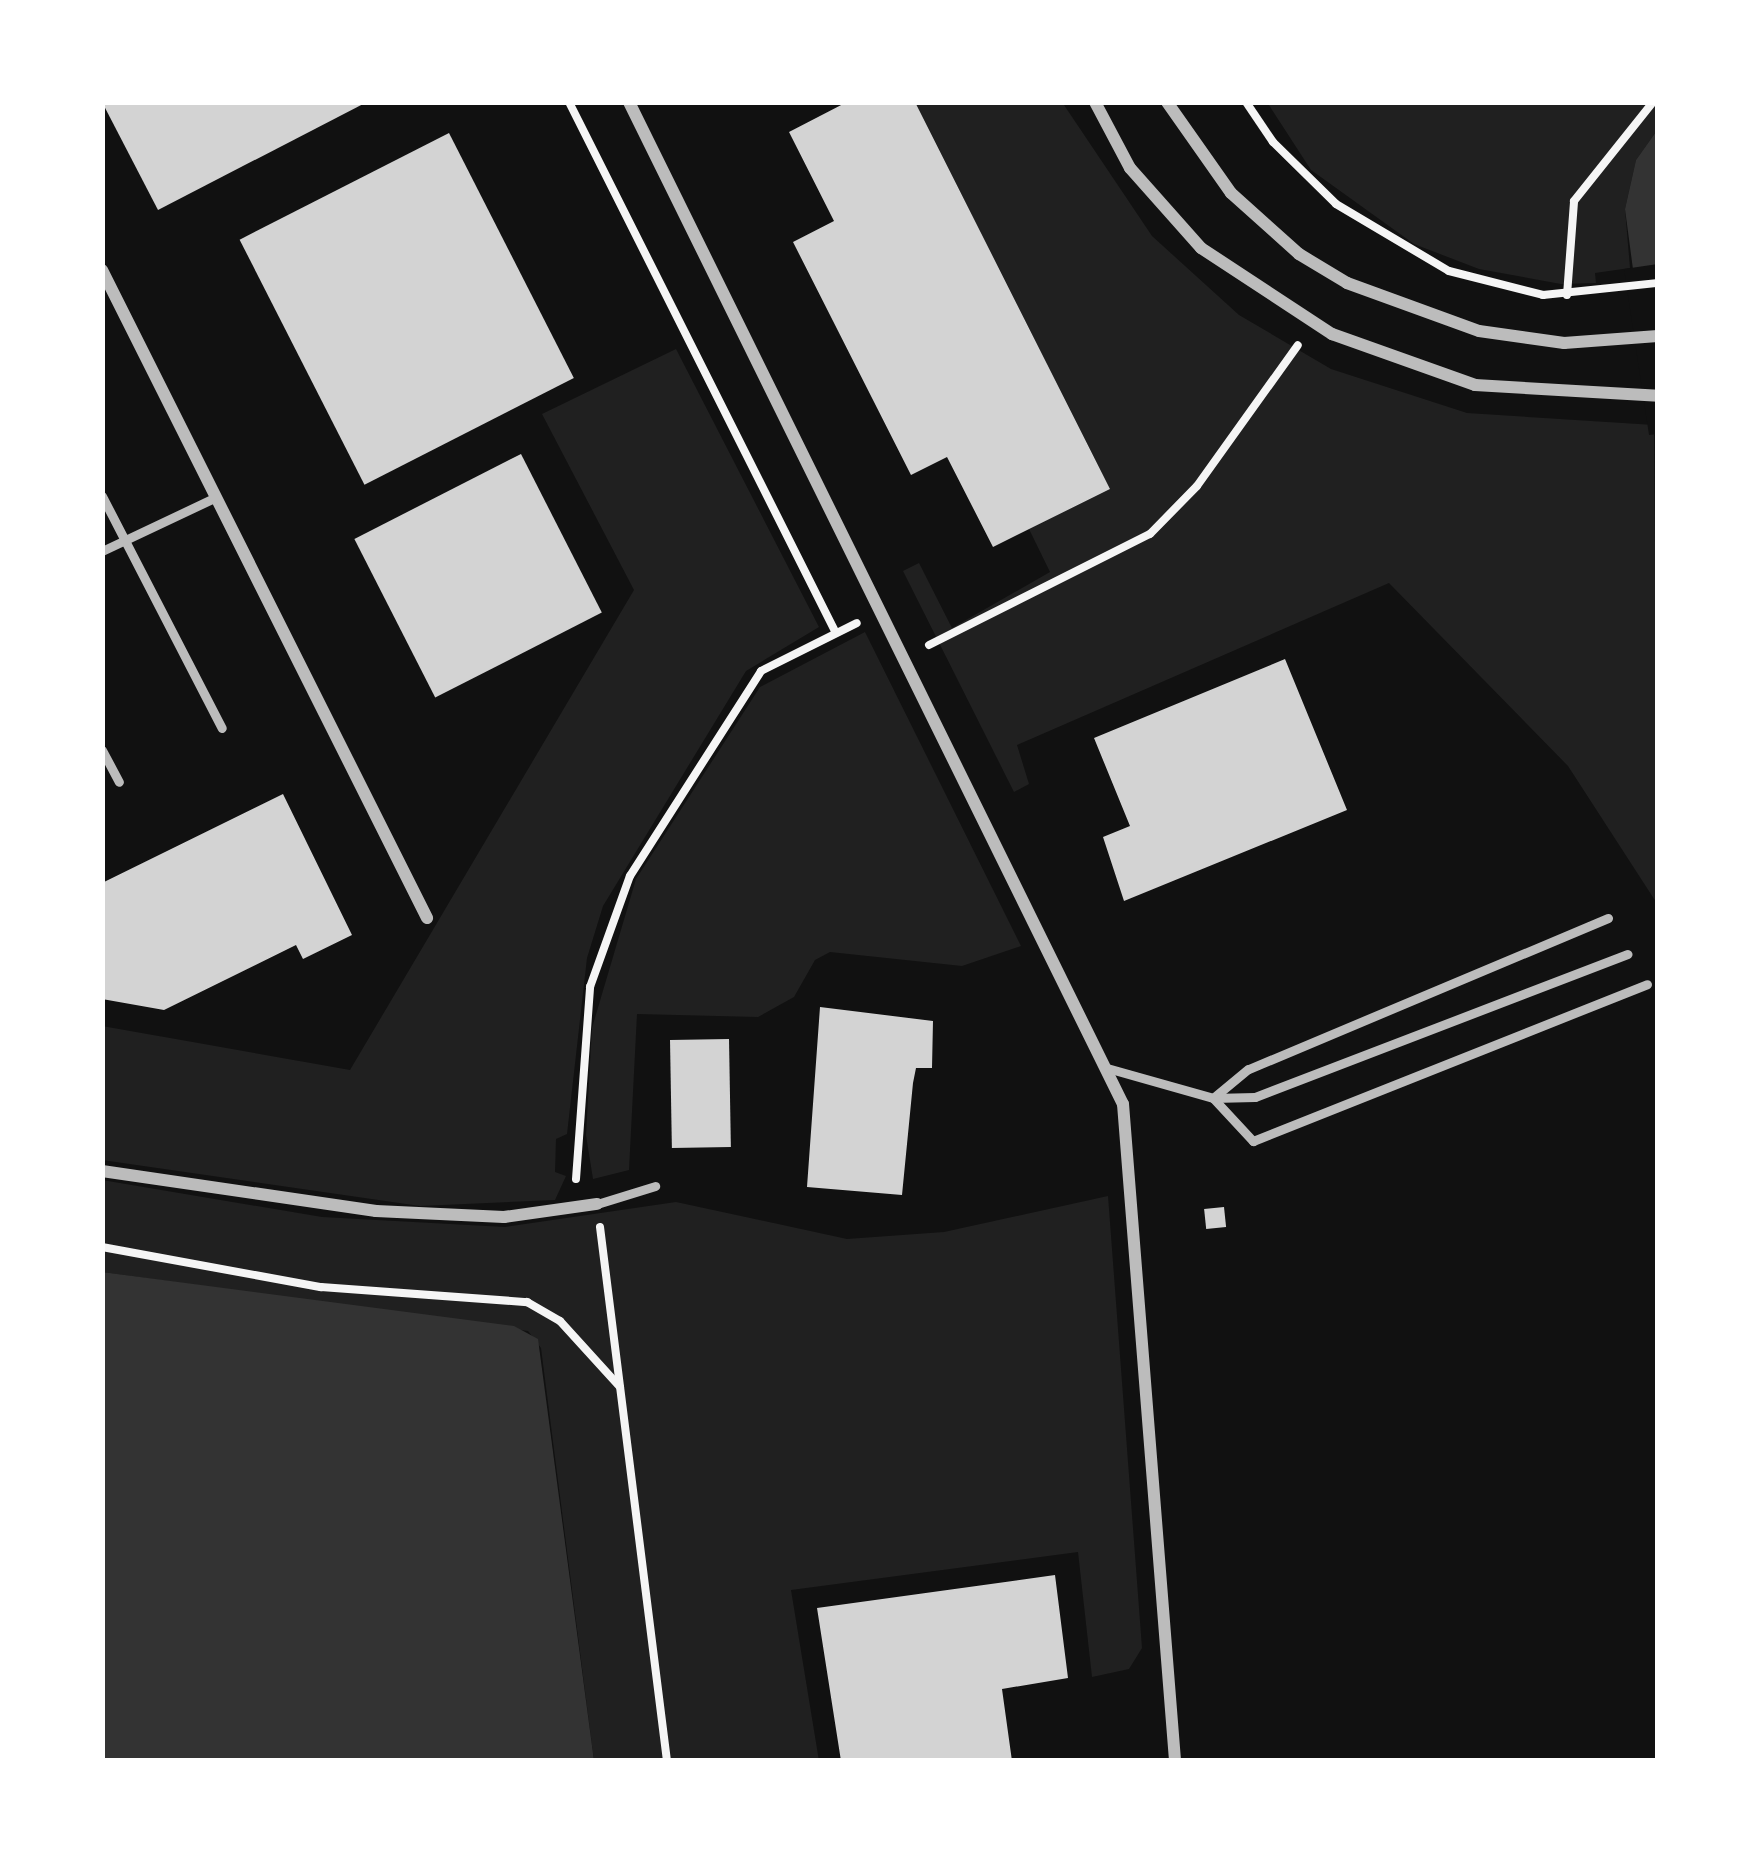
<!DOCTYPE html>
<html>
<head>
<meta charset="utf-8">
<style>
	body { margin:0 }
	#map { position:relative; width:1760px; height:1863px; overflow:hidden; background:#111; font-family:"Open Sans",sans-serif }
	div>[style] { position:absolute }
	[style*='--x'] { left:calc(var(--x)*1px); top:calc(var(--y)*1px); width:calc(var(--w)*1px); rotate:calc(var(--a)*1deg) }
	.green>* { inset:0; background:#202020 }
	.water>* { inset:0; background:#333 }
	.pier>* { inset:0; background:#111 }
	.building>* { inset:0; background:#d3d3d3; transform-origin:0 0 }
	.path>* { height:8px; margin:-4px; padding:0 4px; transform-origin:4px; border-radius:4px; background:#f5f5f5 }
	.service>* { height:9px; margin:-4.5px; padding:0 4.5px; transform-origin:4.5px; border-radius:4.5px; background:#bcbcbc }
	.minor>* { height:12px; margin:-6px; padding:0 6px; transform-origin:6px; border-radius:6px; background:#bcbcbc }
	span { translate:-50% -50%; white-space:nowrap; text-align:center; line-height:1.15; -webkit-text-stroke:12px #fff; paint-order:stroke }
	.frame { position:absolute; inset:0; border:105px solid #fff; pointer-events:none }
</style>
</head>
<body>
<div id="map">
	<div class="green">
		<div style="clip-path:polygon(915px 102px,1062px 102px,1152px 236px,1239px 315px,1331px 369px,1467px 413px,1654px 425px,1658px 905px,1568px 766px,1389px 583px,1017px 745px,1029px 784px,1014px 792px,903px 571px,919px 563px,952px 628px,1050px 572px,1029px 529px,1110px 489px)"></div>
		<div style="clip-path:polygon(1267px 102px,1658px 102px,1658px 129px,1636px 160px,1625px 209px,1630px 268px,1595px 273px,1596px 283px,1561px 284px,1479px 269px,1414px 244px,1311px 170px)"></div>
		<div style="clip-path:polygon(676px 349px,819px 627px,746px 671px,603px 906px,587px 958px,567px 1134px,556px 1139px,555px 1172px,566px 1176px,555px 1200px,420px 1206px,102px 1160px,102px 1026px,350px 1070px,634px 590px,542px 414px)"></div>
		<div style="clip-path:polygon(865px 632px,1021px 946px,962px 966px,830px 952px,815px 960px,794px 997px,758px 1017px,637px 1014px,629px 1170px,593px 1179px,586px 1135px,592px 1028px,636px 879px,760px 687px)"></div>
		<div style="clip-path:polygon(102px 1180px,322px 1217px,505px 1227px,676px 1202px,847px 1239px,944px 1232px,1108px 1196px,1142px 1648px,1129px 1669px,1092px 1677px,1078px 1552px,791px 1590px,819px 1761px,594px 1761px,541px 1348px,528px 1331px,102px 1272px)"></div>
	</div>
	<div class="water">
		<div style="clip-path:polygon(1658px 129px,1658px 458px,1625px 209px,1636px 160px)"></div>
		<div style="clip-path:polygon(102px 1272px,514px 1326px,538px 1339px,594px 1761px,102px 1761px)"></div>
	</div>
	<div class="pier">
		<div style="clip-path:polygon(1658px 264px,1658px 434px,1649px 435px,1624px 269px)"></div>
	</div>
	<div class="building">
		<div style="clip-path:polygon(102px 102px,367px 102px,158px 210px)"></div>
		<div style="clip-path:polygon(847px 102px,915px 102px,1110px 489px,993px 547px,947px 457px,911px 475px,793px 242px,834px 221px,789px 132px)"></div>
		<div style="left:449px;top:133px;width:275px;height:235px;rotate:63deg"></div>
		<div style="left:521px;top:454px;width:178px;height:187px;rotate:63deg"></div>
		<div style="clip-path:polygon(1285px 659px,1347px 810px,1124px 901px,1103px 837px,1130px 826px,1094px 738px)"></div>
		<div style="clip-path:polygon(283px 794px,352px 935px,303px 959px,296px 945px,164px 1010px,102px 999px,102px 883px)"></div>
		<div style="clip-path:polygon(820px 1007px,933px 1021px,932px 1068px,916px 1068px,913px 1083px,902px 1195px,807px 1187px)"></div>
		<div style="left:729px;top:1039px;width:108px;height:59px;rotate:89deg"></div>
		<div style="left:1224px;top:1207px;width:20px;height:20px;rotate:84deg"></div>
		<div style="clip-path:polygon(1055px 1575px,1068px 1678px,1002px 1689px,1012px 1761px,841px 1761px,817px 1608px)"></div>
	</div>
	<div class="path">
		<div style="--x:569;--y:102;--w:594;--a:63.31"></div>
		<div style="--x:1246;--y:102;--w:48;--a:56"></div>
		<div style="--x:1273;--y:142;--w:88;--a:44.5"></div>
		<div style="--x:1336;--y:204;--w:131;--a:30.7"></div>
		<div style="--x:1449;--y:271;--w:97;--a:14.3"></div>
		<div style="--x:1543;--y:295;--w:116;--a:-6"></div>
		<div style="--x:1567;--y:295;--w:94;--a:-85.7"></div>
		<div style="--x:1574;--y:201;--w:127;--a:-51.4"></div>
		<div style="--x:929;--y:645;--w:247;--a:-26.7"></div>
		<div style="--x:1150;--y:534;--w:67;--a:-45.6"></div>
		<div style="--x:1197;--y:486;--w:173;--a:-54.4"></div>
		<div style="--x:576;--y:1179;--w:193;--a:-85.8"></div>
		<div style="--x:590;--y:987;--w:118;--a:-70.2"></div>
		<div style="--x:630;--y:876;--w:243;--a:-57.4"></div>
		<div style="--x:761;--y:671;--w:107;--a:-26.6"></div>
		<div style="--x:600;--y:1227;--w:538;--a:82.85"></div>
		<div style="--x:102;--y:1247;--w:223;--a:10.4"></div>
		<div style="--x:321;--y:1287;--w:207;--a:4.2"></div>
		<div style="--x:527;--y:1302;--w:38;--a:30"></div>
		<div style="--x:560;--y:1321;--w:89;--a:47.7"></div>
	</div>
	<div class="service">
		<div style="--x:102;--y:496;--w:261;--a:62.7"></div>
		<div style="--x:102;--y:551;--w:126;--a:-25.3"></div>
		<div style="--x:102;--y:750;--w:36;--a:62"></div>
		<div style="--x:1608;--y:918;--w:390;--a:157.2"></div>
		<div style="--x:1248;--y:1069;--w:45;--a:140.4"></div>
		<div style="--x:1213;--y:1098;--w:59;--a:47.1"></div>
		<div style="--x:1253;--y:1141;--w:424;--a:-21.7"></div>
		<div style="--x:1107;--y:1068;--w:110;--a:15.8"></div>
		<div style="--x:1213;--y:1098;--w:42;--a:-1.4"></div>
		<div style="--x:1255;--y:1097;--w:399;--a:-21"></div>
		<div style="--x:597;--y:1204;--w:61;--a:-17.2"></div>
	</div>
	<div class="minor">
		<div style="--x:629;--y:102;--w:1117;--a:63.76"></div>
		<div style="--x:1123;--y:1104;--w:659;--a:85.47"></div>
		<div style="--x:1095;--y:102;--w:75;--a:62.1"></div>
		<div style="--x:1130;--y:168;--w:107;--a:48.4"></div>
		<div style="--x:1201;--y:248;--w:157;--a:33.3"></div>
		<div style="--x:1332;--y:334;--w:152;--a:19.6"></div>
		<div style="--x:1475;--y:385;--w:183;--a:3.4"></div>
		<div style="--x:1167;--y:102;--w:111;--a:54.9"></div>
		<div style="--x:1231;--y:193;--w:91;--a:41.9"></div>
		<div style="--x:1299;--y:254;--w:56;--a:31.1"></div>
		<div style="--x:1347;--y:283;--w:140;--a:20"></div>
		<div style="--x:1479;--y:331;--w:86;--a:8"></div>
		<div style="--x:1564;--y:343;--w:94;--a:-4.3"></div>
		<div style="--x:102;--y:270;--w:725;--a:63.36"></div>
		<div style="--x:102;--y:1171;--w:277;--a:8.3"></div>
		<div style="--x:376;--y:1211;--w:128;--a:2.7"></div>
		<div style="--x:504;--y:1217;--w:94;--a:-8"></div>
	</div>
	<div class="frame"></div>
</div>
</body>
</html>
